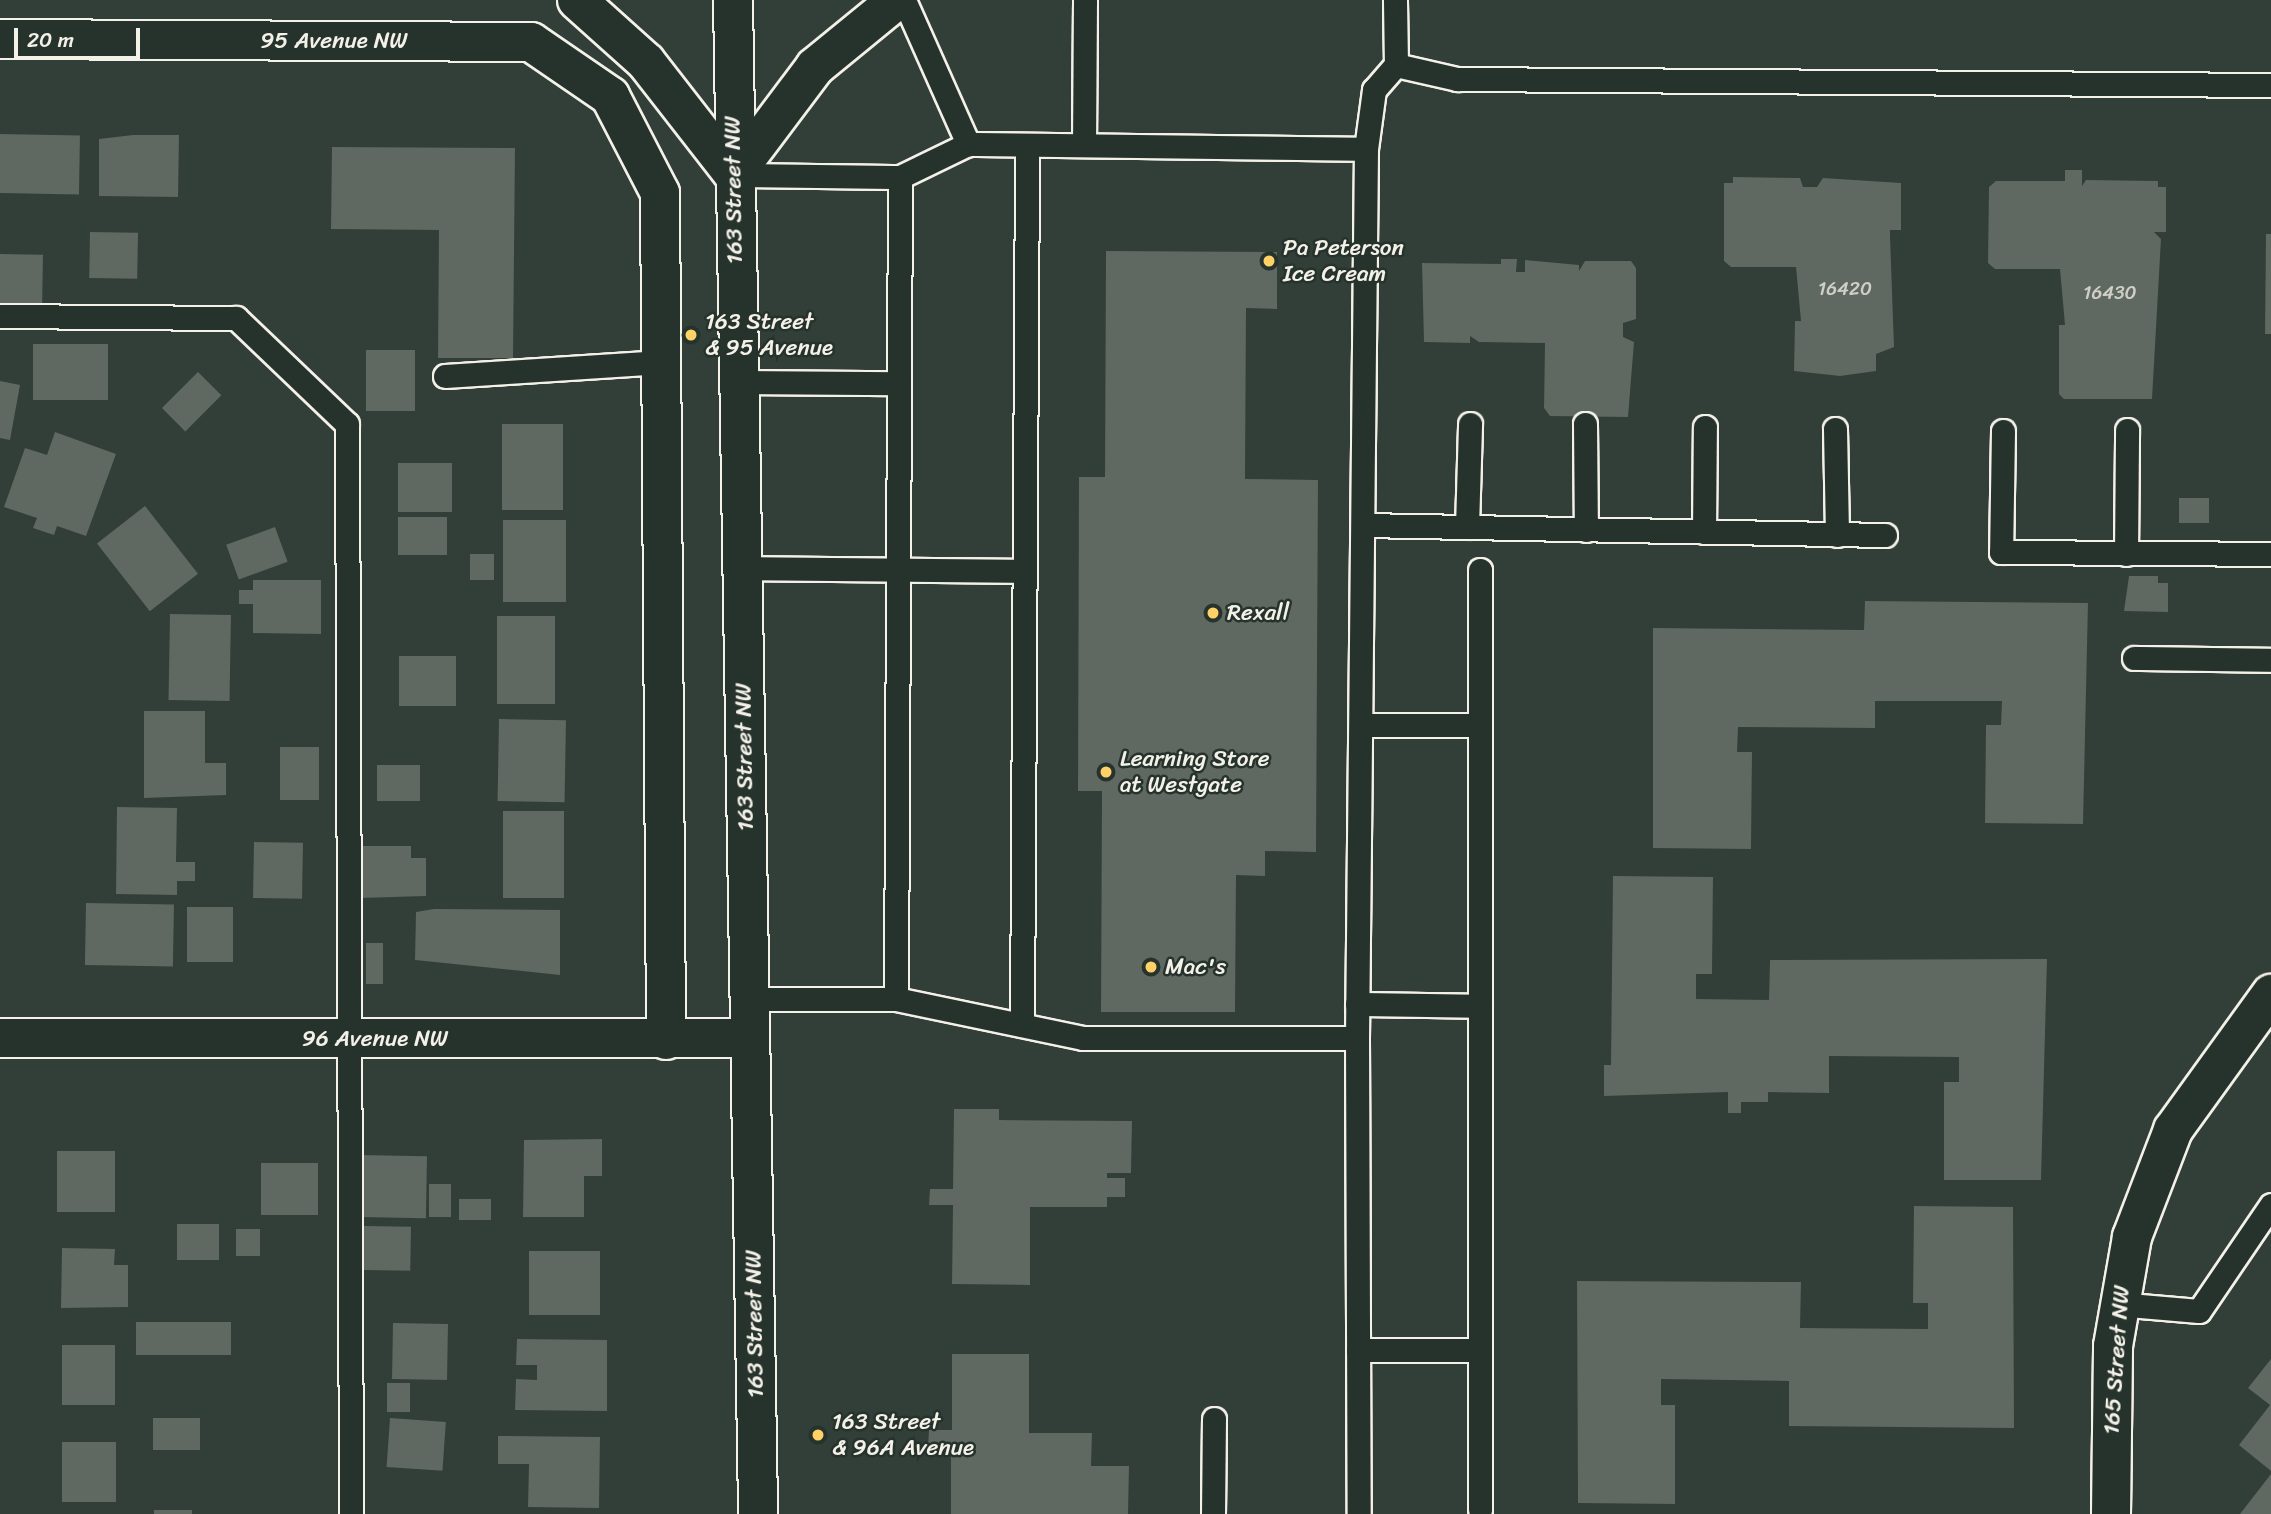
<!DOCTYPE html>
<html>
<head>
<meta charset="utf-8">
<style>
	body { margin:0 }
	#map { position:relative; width:2271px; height:1514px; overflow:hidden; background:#323e38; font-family:Sriracha,sans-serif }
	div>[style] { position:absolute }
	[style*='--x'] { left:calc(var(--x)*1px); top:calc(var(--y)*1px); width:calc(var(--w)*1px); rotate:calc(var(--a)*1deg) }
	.building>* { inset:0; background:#5f6861; transform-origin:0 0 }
	.roads { filter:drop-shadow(2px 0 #f4f1e8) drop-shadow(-2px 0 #f4f1e8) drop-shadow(0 2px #f4f1e8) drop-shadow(0 -2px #f4f1e8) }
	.lane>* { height:23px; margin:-11.5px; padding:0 11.5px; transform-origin:11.5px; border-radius:11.5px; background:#26332d }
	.street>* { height:38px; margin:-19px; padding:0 19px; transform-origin:19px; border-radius:19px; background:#26332d }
	.secondary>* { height:38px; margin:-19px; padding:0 19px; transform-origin:19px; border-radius:19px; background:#26332d }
	.dots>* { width:19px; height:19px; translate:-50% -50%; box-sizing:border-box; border:4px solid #26332d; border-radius:50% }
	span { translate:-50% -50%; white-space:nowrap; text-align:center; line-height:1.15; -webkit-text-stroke:5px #26332d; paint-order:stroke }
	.number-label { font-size:19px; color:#cfcfc6 }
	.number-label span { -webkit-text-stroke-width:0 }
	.street-label { font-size:23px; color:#f4f1e8 }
	.poi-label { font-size:23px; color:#f4f1e8 }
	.left { translate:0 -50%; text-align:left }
	.scale { position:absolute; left:14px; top:28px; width:126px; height:32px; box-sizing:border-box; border:4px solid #f4f1e8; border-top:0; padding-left:9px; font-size:21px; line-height:24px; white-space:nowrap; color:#f4f1e8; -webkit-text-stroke:5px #26332d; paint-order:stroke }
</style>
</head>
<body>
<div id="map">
	<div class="building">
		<div style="left:0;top:134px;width:80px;height:59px;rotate:1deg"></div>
		<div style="clip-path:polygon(133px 135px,179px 135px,178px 197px,99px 196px,99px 139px)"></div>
		<div style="clip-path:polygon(332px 147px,515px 148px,513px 358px,438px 358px,439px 230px,331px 229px)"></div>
		<div style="clip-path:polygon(2065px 170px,2082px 170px,2082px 186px,2086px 180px,2158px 181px,2158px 187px,2166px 187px,2166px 232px,2154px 232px,2161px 239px,2152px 399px,2064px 399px,2059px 394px,2059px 325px,2065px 325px,2060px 269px,1995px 269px,1988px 263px,1989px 187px,1996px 181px,2065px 181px)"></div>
		<div style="clip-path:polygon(1733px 177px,1800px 178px,1803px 187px,1817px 187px,1823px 178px,1901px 183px,1901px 230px,1890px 230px,1890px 236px,1894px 347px,1876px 354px,1876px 371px,1840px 376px,1794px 371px,1795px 321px,1801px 321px,1796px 267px,1731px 267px,1724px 261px,1724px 183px,1733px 183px)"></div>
		<div style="left:90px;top:232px;width:48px;height:46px;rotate:1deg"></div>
		<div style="clip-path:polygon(2266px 234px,2271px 234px,2271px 334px,2265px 334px)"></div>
		<div style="clip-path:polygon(1106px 251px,1277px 252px,1277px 309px,1246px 308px,1245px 479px,1318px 480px,1316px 852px,1265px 851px,1265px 876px,1236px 875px,1235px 1012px,1101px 1012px,1102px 791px,1078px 791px,1079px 477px,1105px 477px)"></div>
		<div style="left:0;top:254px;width:43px;height:49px;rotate:1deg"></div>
		<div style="clip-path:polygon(1501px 259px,1517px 259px,1516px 272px,1525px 272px,1525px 260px,1579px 265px,1579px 271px,1585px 261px,1631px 261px,1636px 268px,1636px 319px,1623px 323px,1623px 337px,1634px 342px,1628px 417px,1550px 416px,1544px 408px,1545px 343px,1479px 342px,1470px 336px,1470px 343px,1424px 342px,1422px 263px,1501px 264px)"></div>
		<div style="left:33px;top:344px;width:75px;height:56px"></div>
		<div style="left:366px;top:350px;width:49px;height:61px"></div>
		<div style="left:198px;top:372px;width:33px;height:51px;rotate:45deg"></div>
		<div style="clip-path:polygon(0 381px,20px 385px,10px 440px,0 438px)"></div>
		<div style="left:502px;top:424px;width:61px;height:86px"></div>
		<div style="clip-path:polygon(55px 432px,116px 454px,86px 536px,57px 526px,54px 535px,33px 528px,37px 518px,4px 507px,25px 448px,47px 455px)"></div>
		<div style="left:398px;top:463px;width:54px;height:49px"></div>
		<div style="left:2179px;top:498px;width:30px;height:25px"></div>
		<div style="left:145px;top:506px;width:86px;height:61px;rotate:52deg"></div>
		<div style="left:398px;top:517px;width:49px;height:38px"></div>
		<div style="left:503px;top:520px;width:63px;height:82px"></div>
		<div style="left:275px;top:527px;width:37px;height:52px;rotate:70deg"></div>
		<div style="left:470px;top:554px;width:24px;height:26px"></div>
		<div style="clip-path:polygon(2129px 576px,2158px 576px,2158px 583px,2168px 583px,2168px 612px,2124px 611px)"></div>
		<div style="clip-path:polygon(253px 580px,321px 580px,321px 634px,253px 633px,253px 604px,239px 604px,239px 590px,253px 590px)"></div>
		<div style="clip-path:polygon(1865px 601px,2088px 603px,2083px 824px,1985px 823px,1986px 725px,2001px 725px,2002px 701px,1875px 701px,1875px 728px,1738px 727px,1737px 752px,1752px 752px,1751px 849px,1653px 848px,1653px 628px,1864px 630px)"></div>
		<div style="left:170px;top:614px;width:61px;height:86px;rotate:1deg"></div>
		<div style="left:497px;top:616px;width:58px;height:88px"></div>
		<div style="left:399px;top:656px;width:57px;height:50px"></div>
		<div style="clip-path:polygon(144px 711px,205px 711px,205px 763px,226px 763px,226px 795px,144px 798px)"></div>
		<div style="left:499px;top:719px;width:67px;height:82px;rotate:1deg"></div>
		<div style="left:280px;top:747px;width:39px;height:53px"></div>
		<div style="left:377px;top:765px;width:43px;height:36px"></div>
		<div style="clip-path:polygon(117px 807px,177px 808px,176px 862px,195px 862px,195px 881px,177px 881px,177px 895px,116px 894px)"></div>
		<div style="left:503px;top:811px;width:61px;height:87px"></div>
		<div style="left:254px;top:842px;width:49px;height:56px;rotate:1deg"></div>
		<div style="clip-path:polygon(361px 846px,411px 846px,411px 858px,426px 858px,426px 896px,360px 898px)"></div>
		<div style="clip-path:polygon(1613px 876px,1713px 877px,1712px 974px,1696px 974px,1696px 999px,1769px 1000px,1770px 960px,2047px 959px,2041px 1180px,1944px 1180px,1944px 1082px,1959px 1082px,1959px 1057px,1829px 1056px,1829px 1093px,1768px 1092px,1768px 1102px,1741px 1102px,1741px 1113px,1728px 1113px,1728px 1092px,1604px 1096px,1604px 1065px,1611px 1065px)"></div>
		<div style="left:86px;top:903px;width:88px;height:62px;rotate:1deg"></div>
		<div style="left:187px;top:907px;width:46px;height:55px"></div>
		<div style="clip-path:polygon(434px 909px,560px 910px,560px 975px,415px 960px,416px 912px)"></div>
		<div style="left:366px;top:943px;width:17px;height:41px"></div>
		<div style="clip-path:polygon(954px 1109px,999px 1109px,999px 1120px,1132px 1121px,1131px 1173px,1107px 1173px,1107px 1178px,1125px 1178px,1125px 1197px,1107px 1197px,1107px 1207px,1030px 1207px,1030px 1285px,952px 1284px,953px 1205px,929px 1205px,930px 1189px,953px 1189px)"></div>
		<div style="clip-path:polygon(602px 1139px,602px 1176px,584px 1176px,584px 1217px,523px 1217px,524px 1140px)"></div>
		<div style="left:57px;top:1151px;width:58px;height:61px"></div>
		<div style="left:360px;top:1155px;width:67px;height:62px;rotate:1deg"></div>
		<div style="left:261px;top:1163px;width:57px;height:52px"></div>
		<div style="left:429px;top:1184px;width:22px;height:33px"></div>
		<div style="left:459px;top:1199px;width:32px;height:21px"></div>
		<div style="clip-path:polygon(1914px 1206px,2013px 1207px,2014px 1428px,1789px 1426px,1789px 1381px,1661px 1379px,1661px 1405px,1675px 1405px,1675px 1504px,1578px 1503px,1577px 1281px,1801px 1282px,1800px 1328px,1928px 1329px,1928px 1303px,1913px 1303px)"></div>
		<div style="left:177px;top:1224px;width:42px;height:36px"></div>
		<div style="left:364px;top:1226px;width:47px;height:44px;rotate:1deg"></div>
		<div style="left:236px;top:1229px;width:24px;height:27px"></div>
		<div style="clip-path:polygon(62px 1248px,115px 1249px,114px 1265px,128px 1265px,128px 1307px,61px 1308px)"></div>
		<div style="left:529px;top:1251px;width:71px;height:64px"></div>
		<div style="left:136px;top:1322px;width:95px;height:33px"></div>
		<div style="left:393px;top:1323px;width:55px;height:56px;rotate:1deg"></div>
		<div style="clip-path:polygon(517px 1339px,607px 1340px,607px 1411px,515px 1410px,516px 1379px,537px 1380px,537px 1365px,516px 1365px)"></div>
		<div style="left:62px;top:1345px;width:53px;height:60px"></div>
		<div style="clip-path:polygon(952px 1354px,1029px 1354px,1029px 1433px,1092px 1433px,1091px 1466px,1129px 1466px,1128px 1514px,951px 1514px,951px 1447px,928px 1447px,929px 1430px,952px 1430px)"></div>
		<div style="clip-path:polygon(2271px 1359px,2271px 1471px,2239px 1445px,2270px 1405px,2248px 1388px)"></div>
		<div style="left:387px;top:1383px;width:23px;height:29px"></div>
		<div style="left:153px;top:1418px;width:47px;height:32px"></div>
		<div style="left:390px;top:1418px;width:56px;height:49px;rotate:4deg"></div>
		<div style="clip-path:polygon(498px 1436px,600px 1437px,599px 1508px,528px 1507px,529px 1464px,498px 1464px)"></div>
		<div style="left:62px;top:1442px;width:54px;height:60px"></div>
		<div style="clip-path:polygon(2271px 1474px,2271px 1514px,2240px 1514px)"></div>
		<div style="left:154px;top:1510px;width:38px;height:4px"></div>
	</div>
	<div class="roads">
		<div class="lane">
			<div style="--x:904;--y:0;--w:158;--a:66"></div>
			<div style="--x:968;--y:144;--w:398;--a:0.7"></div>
			<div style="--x:1396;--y:65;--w:63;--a:12.9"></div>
			<div style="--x:1457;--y:79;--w:814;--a:0.42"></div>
			<div style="--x:1084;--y:145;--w:145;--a:-89.6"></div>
			<div style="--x:734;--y:175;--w:166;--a:0.7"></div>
			<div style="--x:900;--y:177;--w:822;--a:90.28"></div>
			<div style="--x:896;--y:999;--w:147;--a:180"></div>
			<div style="--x:900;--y:177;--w:76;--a:-25.9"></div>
			<div style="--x:0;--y:316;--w:236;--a:0.5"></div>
			<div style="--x:236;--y:318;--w:153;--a:43.7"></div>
			<div style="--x:347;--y:424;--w:1090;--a:89.79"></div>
			<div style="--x:445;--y:376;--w:217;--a:-3.7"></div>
			<div style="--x:737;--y:382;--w:162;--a:0.4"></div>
			<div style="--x:1585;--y:424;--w:106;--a:89.5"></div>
			<div style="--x:1835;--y:429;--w:106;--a:88.9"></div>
			<div style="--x:2003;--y:431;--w:121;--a:90.9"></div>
			<div style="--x:2001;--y:552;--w:270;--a:0.4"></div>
			<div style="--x:1363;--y:525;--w:522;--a:1.1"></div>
			<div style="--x:1467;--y:527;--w:103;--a:-88.3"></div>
			<div style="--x:1704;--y:532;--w:105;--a:-89.5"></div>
			<div style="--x:2126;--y:554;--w:124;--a:-89.5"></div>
			<div style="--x:741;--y:568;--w:283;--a:0.6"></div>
			<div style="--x:2134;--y:658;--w:137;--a:0.8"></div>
			<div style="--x:1362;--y:725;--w:118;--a:0"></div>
			<div style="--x:896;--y:999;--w:191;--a:11.8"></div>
			<div style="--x:1083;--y:1038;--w:274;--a:0"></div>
			<div style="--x:1357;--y:1038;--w:889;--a:-89.42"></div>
			<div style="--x:1366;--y:149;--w:60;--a:-82.3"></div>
			<div style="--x:1374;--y:90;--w:33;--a:-49"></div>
			<div style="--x:1396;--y:65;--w:65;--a:-90.9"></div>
			<div style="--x:1357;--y:1004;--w:123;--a:0.9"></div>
			<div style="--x:1022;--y:1025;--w:880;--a:-89.67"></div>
			<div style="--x:1357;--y:1038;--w:476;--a:89.8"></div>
			<div style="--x:2117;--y:1304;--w:82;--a:4.9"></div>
			<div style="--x:2199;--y:1311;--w:128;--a:-55.8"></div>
			<div style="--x:1358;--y:1350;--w:121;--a:0"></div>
			<div style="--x:1480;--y:1509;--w:939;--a:-90"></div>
			<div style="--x:1213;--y:1514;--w:95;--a:-89.4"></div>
		</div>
		<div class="street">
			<div style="--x:0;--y:39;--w:531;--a:0.32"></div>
			<div style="--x:531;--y:42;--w:96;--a:34.4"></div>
			<div style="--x:610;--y:96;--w:109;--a:62.7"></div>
			<div style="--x:660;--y:193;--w:847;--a:89.59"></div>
			<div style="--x:0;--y:1038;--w:750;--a:0"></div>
			<div style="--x:2111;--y:1514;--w:168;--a:-89.3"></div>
			<div style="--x:2113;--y:1346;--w:111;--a:-80.1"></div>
			<div style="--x:2132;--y:1237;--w:115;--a:-69"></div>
			<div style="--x:2173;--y:1130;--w:168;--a:-54.2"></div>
		</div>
		<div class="secondary">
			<div style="--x:577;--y:0;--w:93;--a:41.9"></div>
			<div style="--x:646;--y:62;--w:143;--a:52.1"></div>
			<div style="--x:733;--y:0;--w:1514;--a:89.05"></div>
			<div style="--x:734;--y:175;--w:135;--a:-53.1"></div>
			<div style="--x:815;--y:67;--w:106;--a:-39.3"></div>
		</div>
	</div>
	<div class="dots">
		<div style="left:1269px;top:261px;background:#ffd166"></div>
		<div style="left:691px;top:335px;background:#ffd166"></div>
		<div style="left:1213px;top:613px;background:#ffd166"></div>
		<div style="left:1106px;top:772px;background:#ffd166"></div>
		<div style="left:1151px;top:967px;background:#ffd166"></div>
		<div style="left:818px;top:1435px;background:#ffd166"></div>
	</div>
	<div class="number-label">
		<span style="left:1845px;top:289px">16420</span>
		<span style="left:2110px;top:293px">16430</span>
	</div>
	<div class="street-label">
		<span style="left:334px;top:41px">95 Avenue NW</span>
		<span style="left:734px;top:190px;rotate:-91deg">163 Street NW</span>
		<span style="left:745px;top:757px;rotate:-91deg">163 Street NW</span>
		<span style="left:375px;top:1039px">96 Avenue NW</span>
		<span style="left:755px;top:1324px;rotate:-91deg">163 Street NW</span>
		<span style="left:2117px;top:1360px;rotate:-86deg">165 Street NW</span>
	</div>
	<div class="poi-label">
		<span class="left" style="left:1283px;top:261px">Pa Peterson<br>Ice Cream</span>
		<span class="left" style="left:705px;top:335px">163 Street<br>&amp; 95 Avenue</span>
		<span class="left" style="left:1227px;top:613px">Rexall</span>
		<span class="left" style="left:1120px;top:772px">Learning Store<br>at Westgate</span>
		<span class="left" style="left:1165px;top:967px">Mac's</span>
		<span class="left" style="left:832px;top:1435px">163 Street<br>&amp; 96A Avenue</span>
	</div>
	<div class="scale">20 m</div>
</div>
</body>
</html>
